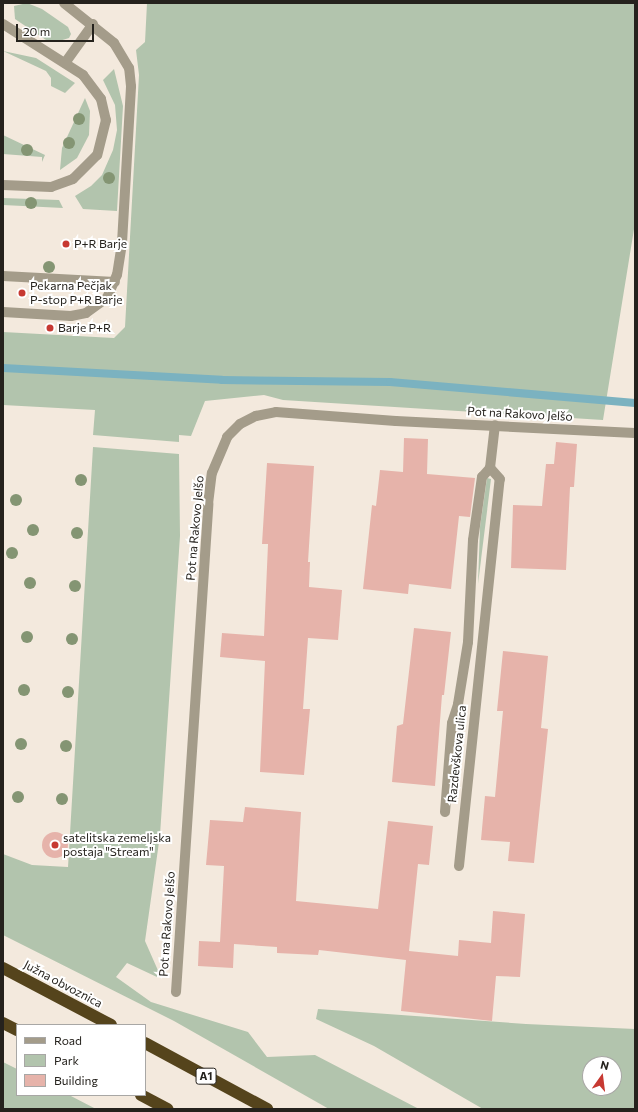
<!DOCTYPE html>
<html>
<head>
<meta charset="utf-8">
<style>
	body { margin:0 }
	#map { position:relative; width:638px; height:1112px; overflow:hidden; background:#f3e9dd; font-family:Commissioner,sans-serif }
	div>[style] { position:absolute }
	[style*='--x'] { left:calc(var(--x)*1px); top:calc(var(--y)*1px); width:calc(var(--w)*1px); rotate:calc(var(--a)*1deg) }
	.green>* { inset:0; background:#b2c4ad }
	.stream>* { height:8px; margin:-4px; padding:0 4px; transform-origin:4px; border-radius:4px; background:#7bb2c0 }
	.building>* { inset:0; background:#e6b3aa }
	.round { border-radius:50% }
	.minor>* { height:10px; margin:-5px; padding:0 5px; transform-origin:5px; border-radius:5px; background:#a49c8a }
	.highway>* { height:12px; margin:-6px; padding:0 6px; transform-origin:6px; border-radius:6px; background:#55441c }
	.trees>* { width:12px; height:12px; margin:-6px; border-radius:50%; background:#849573 }
	.dots>* { width:11px; height:11px; translate:-50% -50%; box-sizing:border-box; border:2px solid #fff; border-radius:50% }
	span { translate:-50% -50%; white-space:nowrap; text-align:center; line-height:1.15; -webkit-text-stroke:4px #fff; paint-order:stroke }
	.shield-label span { padding:1px 3px; background:#fff; border:1px solid; border-radius:3px; -webkit-text-stroke-width:0 }
	.shield-label { font-size:11px; color:#25221d; font-weight:700 }
	.poi-label { font-size:12px; color:#25221d }
	.left { translate:0 -50%; text-align:left }
	.street-label { font-size:12px; color:#25221d }
	.frame { position:absolute; inset:0; border:4px solid #25221d; pointer-events:none }
	.legend { position:absolute; left:16px; top:1024px; width:130px; height:72px; box-sizing:border-box; background:#fff; border:1px solid #a8a7a5; margin:0; padding:5px 7px; list-style:none; font-size:12px; color:#25221d }
	.legend li { display:flex; align-items:center; gap:8px; height:20px }
	.legend b { width:20px; border:1px solid #a8a7a5 }
	.north { position:absolute; left:582px; top:1056px; width:40px; height:40px; box-sizing:border-box; background:#fff; border:1px solid #a8a7a5; border-radius:50%; rotate:14deg; font-size:11px; font-weight:700; line-height:16px; text-align:center; color:#25221d }
	.north::after { content:''; display:block; margin:auto; width:14px; height:18px; background:#c73932; clip-path:polygon(50% 0,100% 100%,50% 72%,0 100%) }
	.scale { position:absolute; left:16px; top:24px; width:78px; height:18px; box-sizing:border-box; border:2px solid #25221d; border-top:0; padding-left:5px; font-size:12px; line-height:14px; white-space:nowrap; color:#25221d; -webkit-text-stroke:3px #fff; paint-order:stroke }
</style>
</head>
<body>
<div id="map">
	<div class="green">
		<div style="clip-path:polygon(27px 3px,42px 9px,68px 27px,71px 34px,69px 38px,56px 42px,46px 40px,15px 19px,14px 6px)"></div>
		<div style="clip-path:polygon(147px 3px,635px 3px,635px 223px,603px 420px,283px 400px,264px 395px,205px 401px,191px 436px,179px 435px,179px 442px,93px 435px,95px 410px,3px 405px,3px 332px,114px 338px,125px 327px,139px 75px,136px 50px,145px 42px)"></div>
		<div style="clip-path:polygon(3px 51px,36px 58px,75px 83px,65px 93px,51px 86px,51px 78px,46px 71px)"></div>
		<div style="clip-path:polygon(114px 69px,123px 106px,117px 211px,83px 209px,75px 196px,91px 186px,102px 175px,113px 150px,117px 130px,115px 105px,103px 80px)"></div>
		<div style="clip-path:polygon(85px 98px,90px 111px,89px 135px,77px 158px,60px 170px,62px 148px)"></div>
		<div style="clip-path:polygon(3px 135px,45px 155px,42px 162px,42px 157px,3px 154px)"></div>
		<div style="clip-path:polygon(3px 198px,59px 200px,63px 208px,3px 205px)"></div>
		<div style="clip-path:polygon(93px 447px,179px 454px,180px 536px,160px 835px,145px 941px,160px 975px,157px 977px,127px 963px,116px 977px,151px 1002px,248px 1032px,267px 1057px,315px 1055px,419px 1109px,329px 1109px,174px 1021px,3px 935px,3px 854px,32px 865px,68px 867px)"></div>
		<div style="clip-path:polygon(487px 478px,491px 479px,478px 584px,480px 527px)"></div>
		<div style="clip-path:polygon(evenodd,318px 1009px,526px 1024px,635px 1029px,635px 1109px,483px 1109px,374px 1046px,316px 1019px,318px 1009px,590px 1064px,614px 1064px,614px 1088px,590px 1088px,590px 1064px)"></div>
		<div style="clip-path:polygon(3px 1062px,17px 1069px,17px 1095px,69px 1095px,96px 1109px,3px 1109px)"></div>
	</div>
	<div class="stream">
		<div style="--x:3;--y:368;--w:219;--a:3.1"></div>
		<div style="--x:222;--y:380;--w:168;--a:0.7"></div>
		<div style="--x:390;--y:382;--w:246;--a:4.9"></div>
	</div>
	<div class="building">
		<div style="clip-path:polygon(404px 438px,428px 439px,427px 474px,475px 478px,470px 517px,459px 516px,451px 589px,409px 584px,408px 594px,363px 589px,372px 505px,376px 506px,380px 470px,403px 472px)"></div>
		<div style="clip-path:polygon(556px 442px,577px 444px,574px 487px,570px 487px,566px 570px,511px 568px,513px 505px,542px 506px,546px 464px,554px 464px)"></div>
		<div style="clip-path:polygon(267px 463px,314px 466px,308px 562px,310px 562px,309px 587px,342px 590px,338px 640px,308px 638px,303px 709px,310px 709px,304px 775px,260px 772px,265px 661px,220px 657px,222px 633px,264px 636px,268px 544px,262px 544px)"></div>
		<div style="clip-path:polygon(414px 628px,451px 632px,444px 695px,442px 695px,435px 786px,392px 782px,397px 726px,403px 724px)"></div>
		<div style="clip-path:polygon(503px 651px,548px 656px,541px 728px,548px 729px,534px 863px,508px 861px,510px 842px,481px 840px,485px 796px,495px 797px,503px 711px,497px 711px)"></div>
		<div style="clip-path:polygon(245px 807px,301px 812px,296px 901px,378px 909px,388px 821px,433px 826px,429px 865px,418px 864px,409px 951px,458px 956px,459px 940px,491px 943px,493px 911px,525px 914px,520px 977px,496px 976px,492px 1021px,401px 1011px,406px 960px,319px 950px,318px 955px,277px 953px,277px 947px,234px 944px,233px 968px,198px 966px,199px 941px,220px 942px,224px 866px,206px 865px,210px 820px,243px 822px)"></div>
		<div class="round" style="left:42px;top:832px;width:26px;height:26px"></div>
	</div>
	<div class="minor">
		<div style="--x:3;--y:24;--w:95;--a:32.5"></div>
		<div style="--x:83;--y:75;--w:30;--a:53"></div>
		<div style="--x:101;--y:99;--w:22;--a:77"></div>
		<div style="--x:106;--y:120;--w:36;--a:104"></div>
		<div style="--x:97;--y:155;--w:34;--a:135"></div>
		<div style="--x:73;--y:179;--w:23;--a:160"></div>
		<div style="--x:51;--y:187;--w:48;--a:-177.6"></div>
		<div style="--x:65;--y:63;--w:48;--a:-54.3"></div>
		<div style="--x:3;--y:276;--w:112;--a:3.1"></div>
		<div style="--x:3;--y:312;--w:68;--a:3.4"></div>
		<div style="--x:71;--y:316;--w:15;--a:-11"></div>
		<div style="--x:86;--y:313;--w:26;--a:-36"></div>
		<div style="--x:107;--y:298;--w:25;--a:-67"></div>
		<div style="--x:117;--y:275;--w:32;--a:-81"></div>
		<div style="--x:122;--y:243;--w:157;--a:-86.7"></div>
		<div style="--x:131;--y:86;--w:18;--a:-96"></div>
		<div style="--x:129;--y:68;--w:29;--a:-121"></div>
		<div style="--x:114;--y:43;--w:64;--a:-141.3"></div>
		<div style="--x:445;--y:812;--w:89;--a:-85.5"></div>
		<div style="--x:452;--y:723;--w:20;--a:-72"></div>
		<div style="--x:458;--y:704;--w:63;--a:-80.8"></div>
		<div style="--x:468;--y:642;--w:102;--a:-87.2"></div>
		<div style="--x:473;--y:540;--w:64;--a:-81.9"></div>
		<div style="--x:482;--y:477;--w:12;--a:-48"></div>
		<div style="--x:490;--y:468;--w:43;--a:-83.4"></div>
		<div style="--x:459;--y:866;--w:389;--a:-84"></div>
		<div style="--x:500;--y:479;--w:15;--a:-132"></div>
		<div style="--x:176;--y:992;--w:489;--a:-86.2"></div>
		<div style="--x:208;--y:504;--w:31;--a:-83"></div>
		<div style="--x:212;--y:473;--w:39;--a:-67"></div>
		<div style="--x:227;--y:437;--w:18;--a:-45"></div>
		<div style="--x:240;--y:424;--w:18;--a:-27"></div>
		<div style="--x:256;--y:416;--w:20;--a:-11"></div>
		<div style="--x:276;--y:412;--w:120;--a:4.3"></div>
		<div style="--x:396;--y:421;--w:239;--a:2.9"></div>
	</div>
	<div class="highway">
		<div style="--x:3;--y:968;--w:122;--a:27.8"></div>
		<div style="--x:3;--y:1023;--w:16;--a:27"></div>
		<div style="--x:145;--y:1043;--w:139;--a:28.4"></div>
		<div style="--x:141;--y:1095;--w:30;--a:28"></div>
	</div>
	<div class="trees">
		<div style="left:79px;top:119px"></div>
		<div style="left:69px;top:143px"></div>
		<div style="left:27px;top:150px"></div>
		<div style="left:109px;top:178px"></div>
		<div style="left:31px;top:203px"></div>
		<div style="left:49px;top:267px"></div>
		<div style="left:81px;top:480px"></div>
		<div style="left:16px;top:500px"></div>
		<div style="left:33px;top:530px"></div>
		<div style="left:77px;top:533px"></div>
		<div style="left:12px;top:553px"></div>
		<div style="left:30px;top:583px"></div>
		<div style="left:75px;top:586px"></div>
		<div style="left:27px;top:637px"></div>
		<div style="left:72px;top:639px"></div>
		<div style="left:24px;top:690px"></div>
		<div style="left:68px;top:692px"></div>
		<div style="left:21px;top:744px"></div>
		<div style="left:66px;top:746px"></div>
		<div style="left:18px;top:797px"></div>
		<div style="left:62px;top:799px"></div>
	</div>
	<div class="dots">
		<div style="left:66px;top:244px;background:#c73932"></div>
		<div style="left:22px;top:293px;background:#c73932"></div>
		<div style="left:50px;top:328px;background:#c73932"></div>
		<div style="left:55px;top:845px;background:#c73932"></div>
	</div>
	<div class="shield-label">
		<span style="left:206px;top:1076px">A1</span>
	</div>
	<div class="poi-label">
		<span class="left" style="left:74px;top:244px">P+R Barje</span>
		<span class="left" style="left:30px;top:293px">Pekarna Pečjak<br>P-stop P+R Barje</span>
		<span class="left" style="left:58px;top:328px">Barje P+R</span>
		<span class="left" style="left:63px;top:845px">satelitska zemeljska<br>postaja "Stream"</span>
	</div>
	<div class="street-label">
		<span style="left:520px;top:414px;rotate:3deg">Pot na Rakovo Jelšo</span>
		<span style="left:195px;top:528px;rotate:-85deg">Pot na Rakovo Jelšo</span>
		<span style="left:457px;top:754px;rotate:-84deg">Razdevškova ulica</span>
		<span style="left:167px;top:924px;rotate:-86deg">Pot na Rakovo Jelšo</span>
		<span style="left:63px;top:984px;rotate:28deg">Južna obvoznica</span>
	</div>
	<div class="frame"></div>
	<ul class="legend">
	<li><b style="height:5px;background:#a49c8a"></b>Road</li>
	<li><b style="height:11px;background:#b2c4ad"></b>Park</li>
	<li><b style="height:11px;background:#e6b3aa"></b>Building</li>
	</ul>
	<div class="north">N</div>
	<div class="scale">20 m</div>
</div>
</body>
</html>
